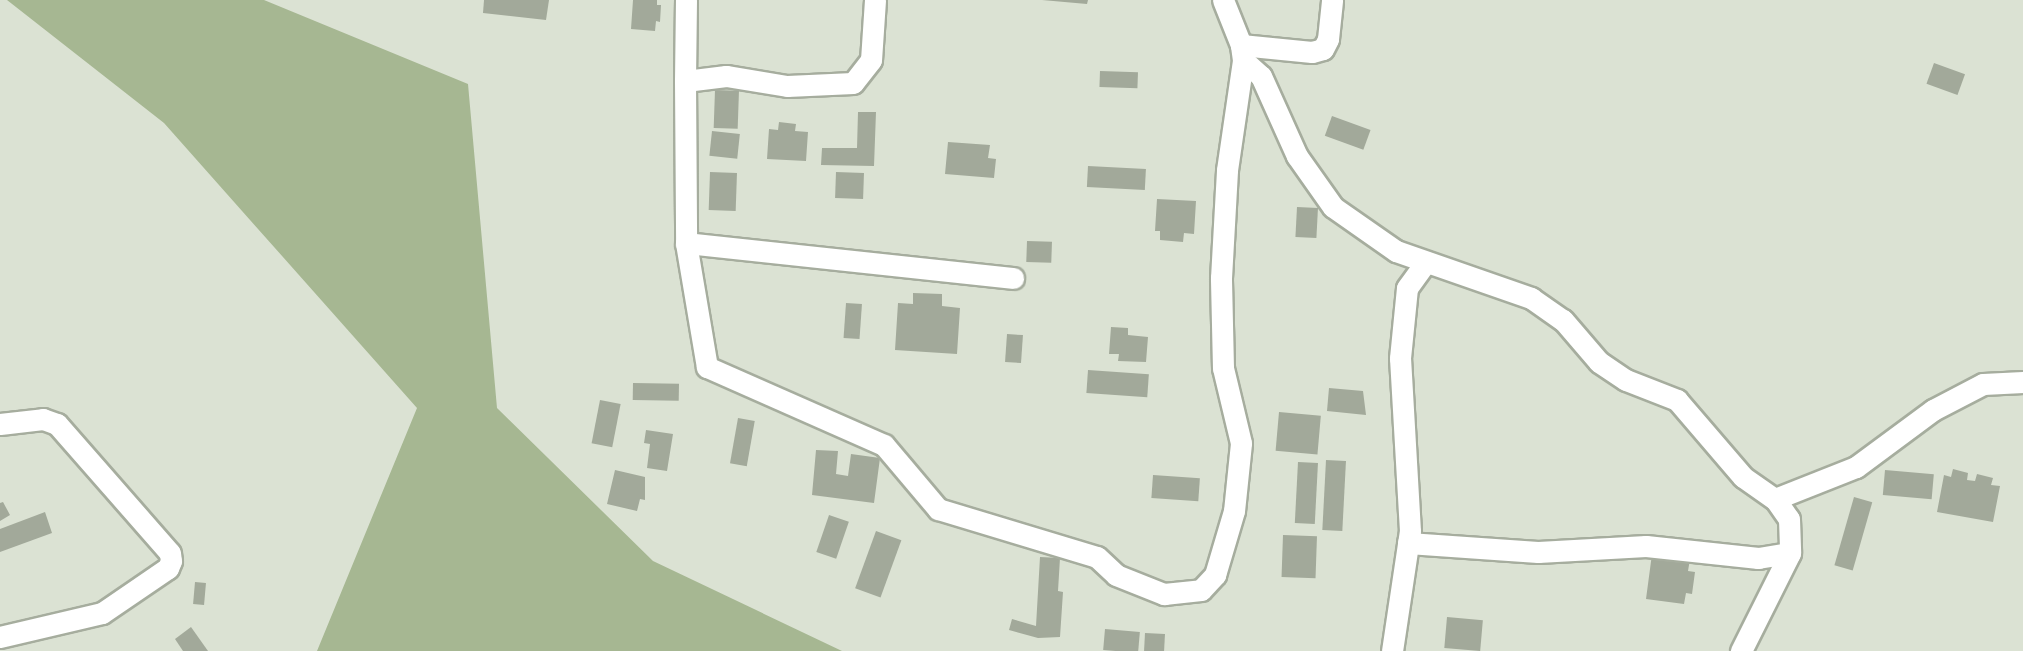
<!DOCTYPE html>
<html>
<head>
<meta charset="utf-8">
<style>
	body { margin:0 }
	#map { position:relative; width:2023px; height:651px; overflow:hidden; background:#dbe2d3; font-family:Lato,sans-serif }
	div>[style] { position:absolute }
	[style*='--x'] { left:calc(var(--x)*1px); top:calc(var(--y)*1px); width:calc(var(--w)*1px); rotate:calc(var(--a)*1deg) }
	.green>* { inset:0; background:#a6b792 }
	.building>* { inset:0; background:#a2a99a; transform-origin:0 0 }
	.roads { filter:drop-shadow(2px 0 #a6ad9e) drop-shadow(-2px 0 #a6ad9e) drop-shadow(0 2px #a6ad9e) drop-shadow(0 -2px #a6ad9e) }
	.street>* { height:21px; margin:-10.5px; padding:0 10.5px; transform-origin:10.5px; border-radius:10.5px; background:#fff }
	span { translate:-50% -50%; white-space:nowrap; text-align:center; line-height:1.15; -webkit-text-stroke:4.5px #fff; paint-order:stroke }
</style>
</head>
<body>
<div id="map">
	<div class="green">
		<div style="clip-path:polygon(7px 0,264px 0,468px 84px,497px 408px,653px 561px,842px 651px,317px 651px,417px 408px,164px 123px)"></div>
	</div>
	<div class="building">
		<div style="clip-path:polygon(484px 0,549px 0,546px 20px,483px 13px)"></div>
		<div style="clip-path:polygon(633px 0,657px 0,657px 5px,661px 5px,660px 22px,656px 21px,655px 31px,631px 29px)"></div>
		<div style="clip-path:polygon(1042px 0,1088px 0,1087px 4px)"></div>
		<div style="left:1934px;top:63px;width:33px;height:22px;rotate:20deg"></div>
		<div style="left:1100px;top:71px;width:38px;height:16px;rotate:2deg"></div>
		<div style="left:715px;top:90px;width:24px;height:38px;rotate:2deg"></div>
		<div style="clip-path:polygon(858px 112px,876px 112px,874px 166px,821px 165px,822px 148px,857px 148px)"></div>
		<div style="left:1332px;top:116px;width:41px;height:21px;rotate:20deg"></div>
		<div style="clip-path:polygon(779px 122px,796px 124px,795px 131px,808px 132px,806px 161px,767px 159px,769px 129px,778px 130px)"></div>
		<div style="left:712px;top:131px;width:28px;height:25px;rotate:6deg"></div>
		<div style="clip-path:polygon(948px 142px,990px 145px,988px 158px,996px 159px,994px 178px,945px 174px)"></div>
		<div style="left:1088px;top:166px;width:58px;height:21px;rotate:3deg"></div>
		<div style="left:710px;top:172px;width:27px;height:38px;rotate:2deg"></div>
		<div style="left:836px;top:172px;width:28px;height:26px;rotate:2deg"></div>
		<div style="clip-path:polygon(1157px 199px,1196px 201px,1194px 234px,1184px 233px,1183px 242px,1160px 240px,1160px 231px,1155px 231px)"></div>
		<div style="left:1297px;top:207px;width:21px;height:30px;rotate:3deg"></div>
		<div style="left:1027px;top:241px;width:25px;height:21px;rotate:2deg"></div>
		<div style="clip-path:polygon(913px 293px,942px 294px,942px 306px,960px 308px,957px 354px,895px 350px,898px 303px,913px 304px)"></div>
		<div style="left:846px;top:303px;width:16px;height:35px;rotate:4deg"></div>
		<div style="clip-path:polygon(1111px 327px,1128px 328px,1128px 335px,1148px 337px,1146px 362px,1118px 361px,1119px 354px,1109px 354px)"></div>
		<div style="left:1007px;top:334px;width:16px;height:28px;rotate:4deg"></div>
		<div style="left:1088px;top:370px;width:61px;height:23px;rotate:4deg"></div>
		<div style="left:633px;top:383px;width:46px;height:17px;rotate:1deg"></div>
		<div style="clip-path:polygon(1329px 388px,1363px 391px,1366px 415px,1327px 411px)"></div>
		<div style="left:600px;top:400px;width:21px;height:44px;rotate:11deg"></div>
		<div style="left:1279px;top:412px;width:42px;height:39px;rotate:5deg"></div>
		<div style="left:738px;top:418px;width:17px;height:46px;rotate:10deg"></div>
		<div style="clip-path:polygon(646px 430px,673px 434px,667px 471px,647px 468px,650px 444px,644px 443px)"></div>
		<div style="clip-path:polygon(816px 450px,838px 451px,836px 474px,848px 476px,851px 454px,880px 458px,874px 503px,812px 495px)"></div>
		<div style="left:1326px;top:460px;width:20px;height:70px;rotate:3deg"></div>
		<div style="left:1298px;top:462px;width:20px;height:61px;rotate:3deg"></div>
		<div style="clip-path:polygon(1953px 469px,1968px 473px,1967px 480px,1975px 481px,1977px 474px,1993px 478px,1991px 485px,2000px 486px,1993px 522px,1937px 512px,1944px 475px,1951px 477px)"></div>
		<div style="clip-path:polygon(615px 470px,645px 477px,645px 500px,640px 499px,637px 511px,607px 504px)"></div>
		<div style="left:1885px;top:470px;width:49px;height:25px;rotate:5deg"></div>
		<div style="left:1153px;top:475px;width:47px;height:23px;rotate:4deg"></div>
		<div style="left:1854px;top:497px;width:19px;height:71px;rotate:16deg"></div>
		<div style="clip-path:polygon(3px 502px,10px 515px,0 521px,0 503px)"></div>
		<div style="clip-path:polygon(45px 512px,52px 533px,0 552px,0 529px)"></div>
		<div style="left:829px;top:515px;width:21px;height:39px;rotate:19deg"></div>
		<div style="left:876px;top:531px;width:27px;height:61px;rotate:20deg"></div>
		<div style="left:1283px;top:535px;width:34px;height:42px;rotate:2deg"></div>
		<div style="clip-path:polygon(1652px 554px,1690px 559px,1688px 571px,1695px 572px,1692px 594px,1686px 593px,1684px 604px,1646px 599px)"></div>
		<div style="clip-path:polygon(1040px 557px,1060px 558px,1058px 591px,1063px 592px,1060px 637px,1038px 638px,1009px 630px,1012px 619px,1036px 626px)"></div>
		<div style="left:195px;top:582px;width:11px;height:22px;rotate:5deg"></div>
		<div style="left:1447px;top:617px;width:36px;height:31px;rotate:5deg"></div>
		<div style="clip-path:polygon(191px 627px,208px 651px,183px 651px,175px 639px)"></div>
		<div style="left:1105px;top:629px;width:35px;height:21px;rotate:5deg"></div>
		<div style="left:1145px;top:633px;width:20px;height:18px;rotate:3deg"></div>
	</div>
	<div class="roads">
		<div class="street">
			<div style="--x:875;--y:0;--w:60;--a:93.8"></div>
			<div style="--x:871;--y:60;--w:29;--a:128"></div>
			<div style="--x:853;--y:83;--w:66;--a:177.4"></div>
			<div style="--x:787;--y:86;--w:62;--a:-170.7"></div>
			<div style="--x:726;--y:76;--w:41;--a:173"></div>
			<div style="--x:685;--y:81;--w:162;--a:89.6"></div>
			<div style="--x:686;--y:243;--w:126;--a:80.4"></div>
			<div style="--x:707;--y:367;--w:193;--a:23.8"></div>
			<div style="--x:884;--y:445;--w:84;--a:49.8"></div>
			<div style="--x:938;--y:509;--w:166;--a:16.8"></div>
			<div style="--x:1097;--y:557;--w:26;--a:43"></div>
			<div style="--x:1116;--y:575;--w:52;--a:21.6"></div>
			<div style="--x:1164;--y:594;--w:37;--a:-6"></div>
			<div style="--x:1201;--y:590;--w:21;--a:-47"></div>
			<div style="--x:1215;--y:575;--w:67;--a:-73.5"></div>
			<div style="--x:1234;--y:511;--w:68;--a:-84.1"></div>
			<div style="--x:1241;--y:443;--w:77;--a:-103.5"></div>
			<div style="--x:1223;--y:368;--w:90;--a:-91.3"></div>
			<div style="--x:1221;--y:278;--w:108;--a:-86.8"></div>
			<div style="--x:1227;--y:170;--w:111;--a:-81.7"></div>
			<div style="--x:1243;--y:60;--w:15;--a:-98"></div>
			<div style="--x:1241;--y:45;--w:48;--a:-111.8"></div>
			<div style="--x:1241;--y:45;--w:71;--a:5.6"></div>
			<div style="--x:1312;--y:52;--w:11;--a:-15"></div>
			<div style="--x:1323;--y:49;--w:11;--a:-63"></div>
			<div style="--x:1328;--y:39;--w:39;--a:-84"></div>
			<div style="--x:1243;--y:60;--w:24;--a:42"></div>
			<div style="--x:1261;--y:76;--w:88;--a:65.8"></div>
			<div style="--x:1297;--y:156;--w:62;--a:54.8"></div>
			<div style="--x:1333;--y:207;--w:77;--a:34.9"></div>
			<div style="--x:1396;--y:251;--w:143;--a:19.2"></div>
			<div style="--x:1531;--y:298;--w:39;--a:35"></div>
			<div style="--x:1563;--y:320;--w:55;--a:49.4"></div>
			<div style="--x:1599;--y:362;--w:32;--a:34"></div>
			<div style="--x:1626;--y:380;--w:55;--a:21.4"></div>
			<div style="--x:1677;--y:400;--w:101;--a:49.4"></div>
			<div style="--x:1743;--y:477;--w:39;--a:35"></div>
			<div style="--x:1775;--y:499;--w:24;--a:55"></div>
			<div style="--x:1789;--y:519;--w:34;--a:88"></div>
			<div style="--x:1790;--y:553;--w:110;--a:116.6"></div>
			<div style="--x:685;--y:81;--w:81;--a:-89.3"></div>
			<div style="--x:686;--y:243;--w:329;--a:6.1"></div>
			<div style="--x:0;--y:424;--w:43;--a:-6.6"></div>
			<div style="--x:43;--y:419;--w:15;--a:20"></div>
			<div style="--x:57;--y:424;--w:171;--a:48.8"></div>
			<div style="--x:170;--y:553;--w:8;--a:83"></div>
			<div style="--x:171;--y:561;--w:8;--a:113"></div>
			<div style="--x:168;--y:568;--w:80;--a:145.7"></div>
			<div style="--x:102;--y:613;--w:105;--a:166.8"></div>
			<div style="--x:1775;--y:499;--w:87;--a:-21.6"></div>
			<div style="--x:1856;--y:467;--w:96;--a:-36.5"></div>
			<div style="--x:1933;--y:410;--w:56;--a:-27.5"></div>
			<div style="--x:1983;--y:384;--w:40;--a:-2.9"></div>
			<div style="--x:1408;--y:543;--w:130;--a:4"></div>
			<div style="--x:1538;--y:552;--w:108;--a:-3.2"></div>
			<div style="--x:1646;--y:546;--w:113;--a:6.1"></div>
			<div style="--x:1758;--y:558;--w:32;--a:-9"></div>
			<div style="--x:1392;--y:651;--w:121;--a:-81.5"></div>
			<div style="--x:1410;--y:531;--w:173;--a:-93.3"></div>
			<div style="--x:1400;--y:358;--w:70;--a:-84.3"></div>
			<div style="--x:1407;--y:288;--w:32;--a:-54"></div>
		</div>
	</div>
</div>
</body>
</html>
